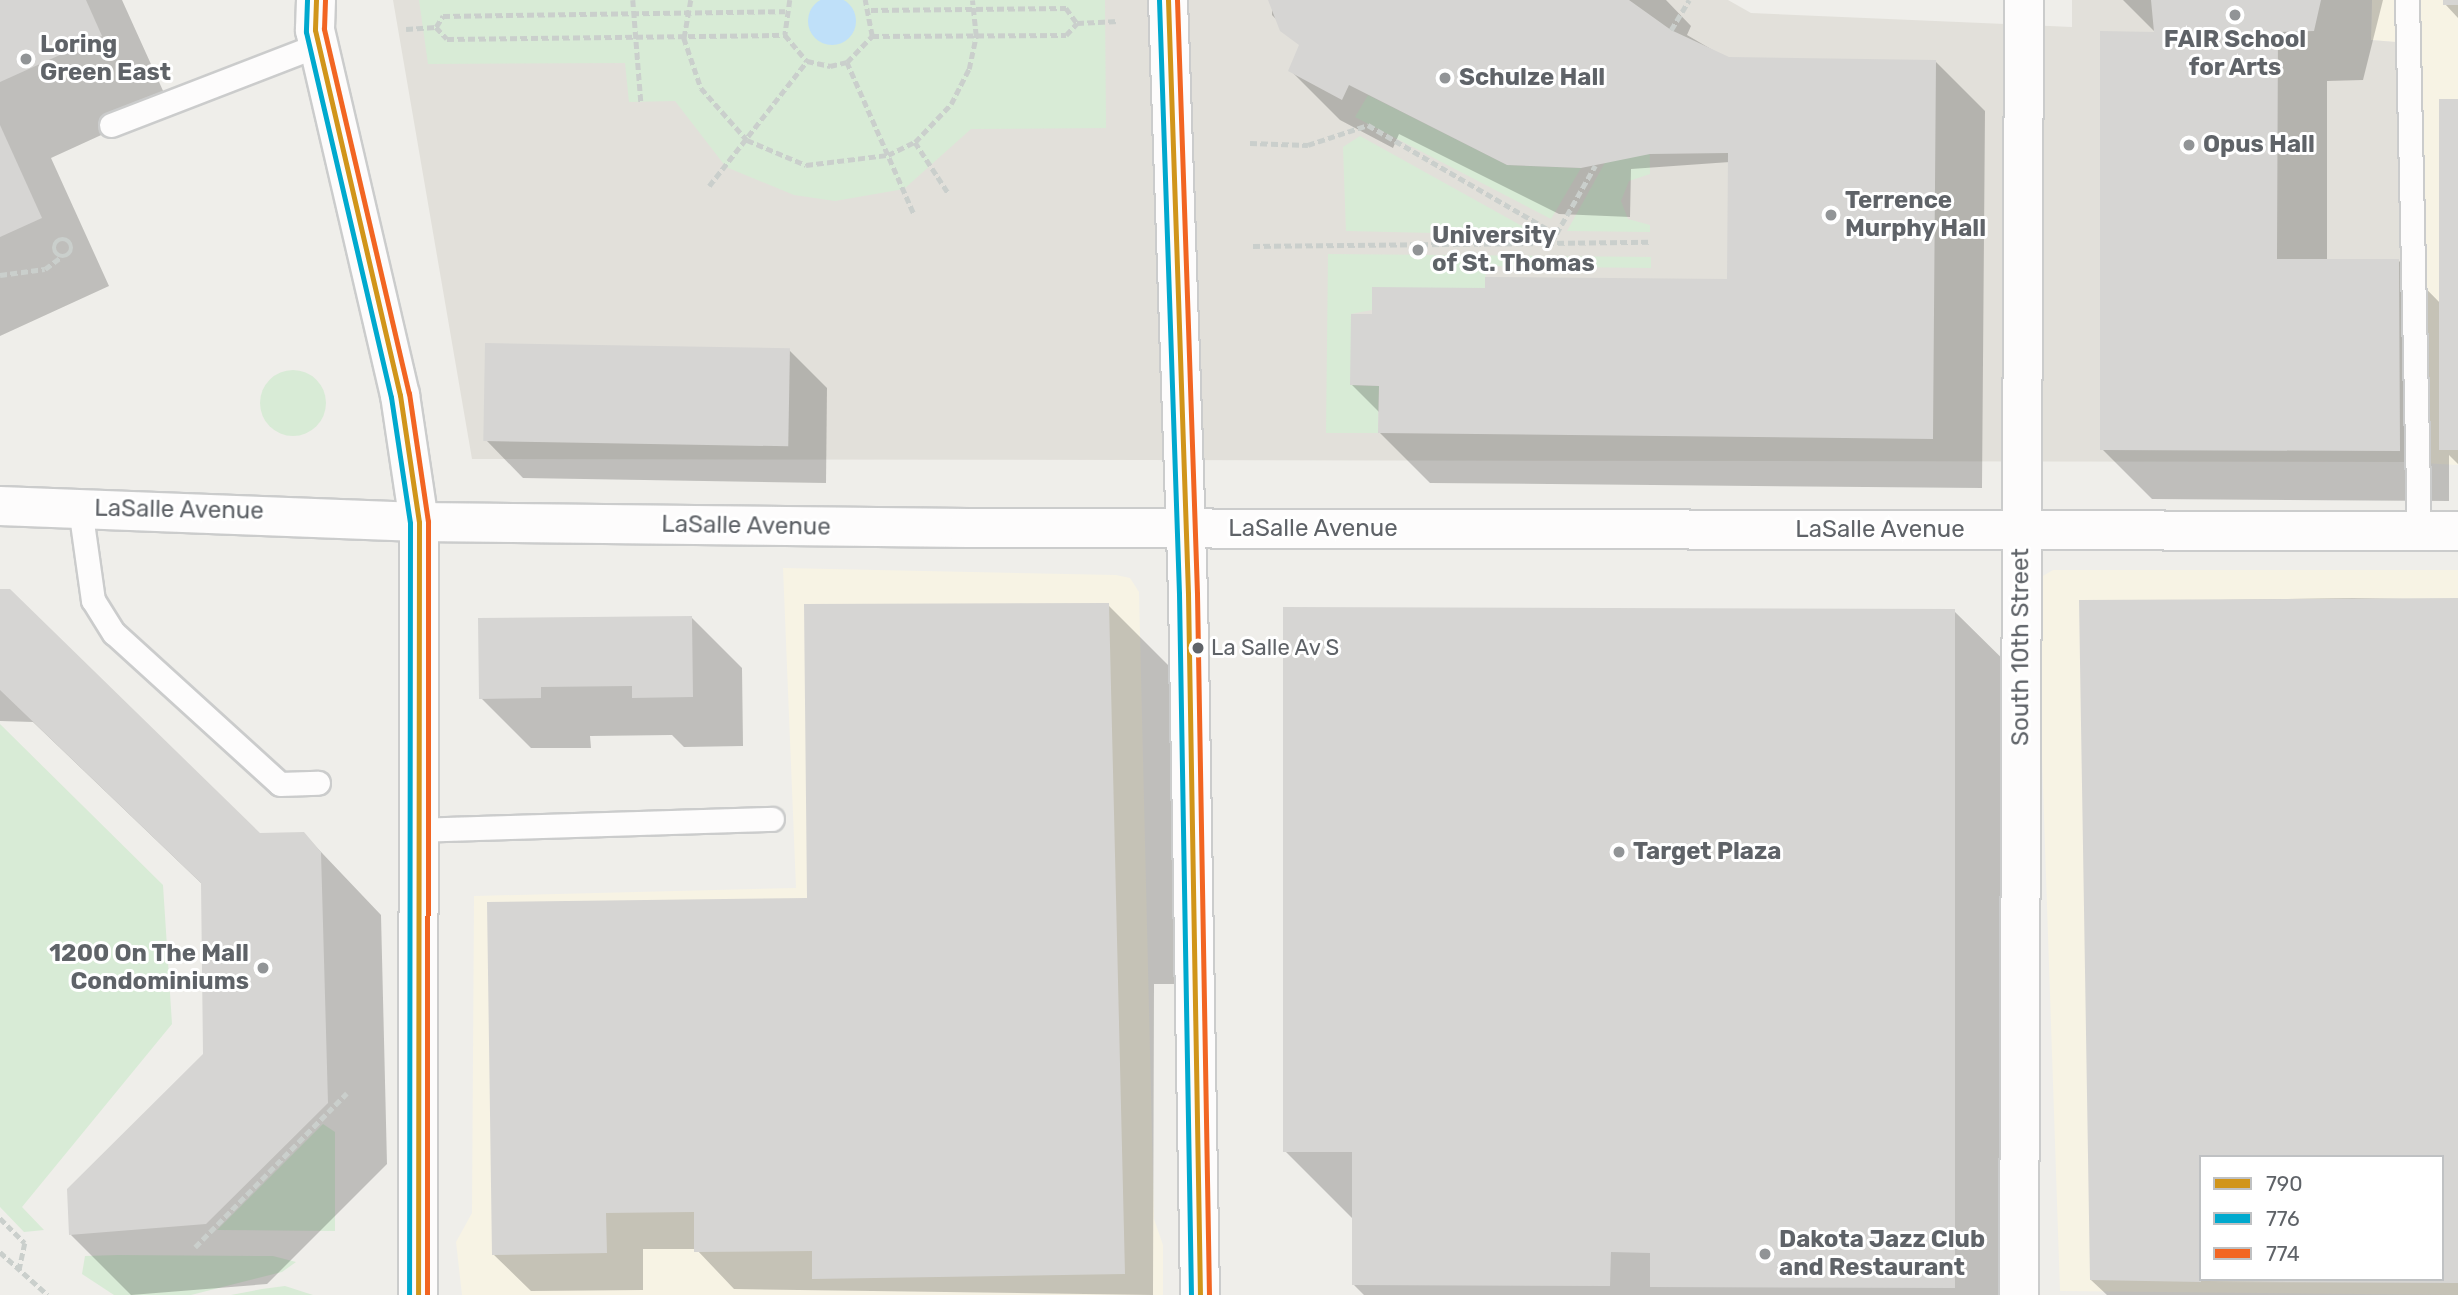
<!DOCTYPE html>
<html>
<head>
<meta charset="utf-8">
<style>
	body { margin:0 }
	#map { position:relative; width:2458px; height:1295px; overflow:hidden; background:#efeeea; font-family:Rubik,sans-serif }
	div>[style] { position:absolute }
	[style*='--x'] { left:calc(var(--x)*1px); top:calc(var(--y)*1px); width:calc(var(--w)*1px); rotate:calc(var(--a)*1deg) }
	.commercial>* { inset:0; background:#f7f3e4 }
	.education>* { inset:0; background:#e2e0da }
	.green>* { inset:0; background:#d8ebd6 }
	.round { border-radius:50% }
	.water>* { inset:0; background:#bfe0f9 }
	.shadow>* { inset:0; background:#0003 }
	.building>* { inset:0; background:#d6d5d3; transform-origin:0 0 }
	.path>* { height:4.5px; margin-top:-2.25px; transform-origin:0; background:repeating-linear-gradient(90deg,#cacfcc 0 7px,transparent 0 10.5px) }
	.path>.ring { margin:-2.25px; padding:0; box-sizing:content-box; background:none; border:4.5px solid #cacfcc; border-radius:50% }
	.roads { filter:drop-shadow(2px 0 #cbcccc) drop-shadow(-2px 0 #cbcccc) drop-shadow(0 2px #cbcccc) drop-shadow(0 -2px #cbcccc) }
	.lane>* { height:23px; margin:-11.5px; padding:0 11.5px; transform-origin:11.5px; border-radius:11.5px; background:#fdfcfc }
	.secondary>* { height:38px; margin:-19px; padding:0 19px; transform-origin:19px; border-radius:19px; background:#fdfcfc }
	.bus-1>* { height:5px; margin:-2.5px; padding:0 2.5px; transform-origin:2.5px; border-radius:2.5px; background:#d1951a }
	.bus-2>* { height:5px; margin:-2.5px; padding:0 2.5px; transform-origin:2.5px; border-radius:2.5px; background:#00a9ce }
	.bus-3>* { height:5px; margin:-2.5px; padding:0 2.5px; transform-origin:2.5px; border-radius:2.5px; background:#f26522 }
	.dots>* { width:19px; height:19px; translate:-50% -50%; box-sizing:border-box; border:4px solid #fff; border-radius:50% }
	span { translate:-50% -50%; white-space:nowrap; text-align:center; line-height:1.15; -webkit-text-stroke:6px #fff; paint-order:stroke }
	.bus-label { font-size:22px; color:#5f6368 }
	.left { translate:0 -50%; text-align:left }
	.poi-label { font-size:24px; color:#5f6368; font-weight:700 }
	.right { translate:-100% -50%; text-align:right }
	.street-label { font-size:24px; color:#5f6368 }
	.legend { position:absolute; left:2199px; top:1155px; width:245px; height:126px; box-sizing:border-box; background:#fff; border:2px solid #bfc1c3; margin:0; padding:9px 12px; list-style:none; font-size:21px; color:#5f6368 }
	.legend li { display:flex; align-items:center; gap:14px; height:35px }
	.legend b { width:35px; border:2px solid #bfc1c3 }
</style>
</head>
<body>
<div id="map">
	<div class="commercial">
		<div style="clip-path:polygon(2372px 0,2458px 0,2458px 465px,2405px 462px,2396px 42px,2371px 40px)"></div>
		<div style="clip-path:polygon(783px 568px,1116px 575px,1130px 578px,1139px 592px,1154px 1219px,1163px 1245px,1163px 1295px,462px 1295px,456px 1242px,472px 1213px,474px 896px,796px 888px)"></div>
		<div style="clip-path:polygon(evenodd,2053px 570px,2458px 570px,2458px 1295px,2060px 1291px,2036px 580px,2053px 570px,2201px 1157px,2442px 1157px,2442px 1279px,2201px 1279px,2201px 1157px)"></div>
	</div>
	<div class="education">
		<div style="clip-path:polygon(393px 0,1728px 0,1751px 13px,2072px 27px,2072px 0,2372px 0,2371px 40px,2396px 42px,2405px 462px,472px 459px)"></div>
	</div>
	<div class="green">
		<div style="clip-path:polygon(419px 0,1105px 0,1106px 128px,971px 129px,904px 189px,835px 201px,794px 195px,726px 167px,675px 101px,629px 102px,625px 63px,428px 64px)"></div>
		<div style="clip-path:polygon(1649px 83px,1650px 174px,1629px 181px,1621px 201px,1628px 219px,1650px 225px,1650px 232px,1567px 231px)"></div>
		<div style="clip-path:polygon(1368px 95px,1507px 165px,1581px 168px,1551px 219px,1355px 117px)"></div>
		<div style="clip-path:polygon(1360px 136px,1529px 230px,1523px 235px,1346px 231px,1343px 147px)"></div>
		<div style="clip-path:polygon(1328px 254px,1651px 257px,1651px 268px,1486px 266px,1485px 288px,1351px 314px,1351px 385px,1379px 386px,1378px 433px,1326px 433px)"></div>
		<div class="round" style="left:260px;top:370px;width:66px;height:66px"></div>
		<div style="clip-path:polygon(0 724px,163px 885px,172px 1024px,22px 1207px,44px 1230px,24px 1232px,0 1207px)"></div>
		<div style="clip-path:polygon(323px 1124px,335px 1132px,335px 1231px,217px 1230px)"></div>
		<div style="clip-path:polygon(118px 1255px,273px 1256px,296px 1262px,282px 1272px,191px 1295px,114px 1295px,82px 1274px,85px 1256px)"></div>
		<div style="clip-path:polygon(285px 1286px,313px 1295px,231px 1295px,262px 1289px)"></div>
	</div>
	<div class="water">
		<div class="round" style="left:808px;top:-3px;width:48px;height:48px"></div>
	</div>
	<div class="shadow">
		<div style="clip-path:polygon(0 0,122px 0,169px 104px,51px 158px,109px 286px,0 336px)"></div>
		<div style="clip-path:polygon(1272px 0,1666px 0,1691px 26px,1687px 35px,1728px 59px,1935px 61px,1985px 111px,1982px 488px,1430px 483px,1380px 433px,1380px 413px,1352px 385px,1374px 315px,1487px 290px,1729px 281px,1730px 162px,1631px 169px,1630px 217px,1559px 214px,1399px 134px,1393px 148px,1340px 120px,1290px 70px,1301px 45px,1272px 15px)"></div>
		<div style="clip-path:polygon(2123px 0,2383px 0,2363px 80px,2327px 81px,2327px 261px,2399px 261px,2442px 305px,2458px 101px,2458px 464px,2449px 455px,2449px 501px,2152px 499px,2102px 449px,2156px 33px)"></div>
		<div style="clip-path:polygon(2445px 0,2458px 0,2458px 18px,2445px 4px)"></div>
		<div style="clip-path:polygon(789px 350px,827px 388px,826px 483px,523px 478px,486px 440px)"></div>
		<div style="clip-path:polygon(0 591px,259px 835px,303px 833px,381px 915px,387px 1164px,267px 1284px,131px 1295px,71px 1235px,205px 1054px,203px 885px,33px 722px,0 721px)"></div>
		<div style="clip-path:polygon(evenodd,2353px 598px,2458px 600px,2458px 1295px,2107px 1295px,2091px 1280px,2081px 602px,2353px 598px,2201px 1157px,2442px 1157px,2442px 1279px,2201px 1279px,2201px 1157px)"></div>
		<div style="clip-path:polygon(1108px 605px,1174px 671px,1182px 984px,1154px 984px,1153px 1295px,734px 1289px,696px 1249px,643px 1249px,643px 1290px,531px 1291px,493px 1254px,808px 900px)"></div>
		<div style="clip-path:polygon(1954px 611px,2023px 679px,2023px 1295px,1364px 1295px,1354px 1285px,1354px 1220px,1285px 1151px)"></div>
		<div style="clip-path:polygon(692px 618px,742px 668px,743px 746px,684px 747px,672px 735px,590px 736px,591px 748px,531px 748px,481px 698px)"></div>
	</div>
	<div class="building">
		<div style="clip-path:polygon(0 0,86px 0,102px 36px,0 82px)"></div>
		<div style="clip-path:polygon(1268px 0,1629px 0,1671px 30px,1729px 57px,1936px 60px,1933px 439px,1378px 433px,1379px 386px,1350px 385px,1351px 314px,1372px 314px,1372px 287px,1485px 288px,1485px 277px,1727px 279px,1728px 153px,1650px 154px,1581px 168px,1507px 165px,1349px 85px,1342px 100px,1288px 71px,1299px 45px,1280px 31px)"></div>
		<div style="clip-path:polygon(2151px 0,2321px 0,2314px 31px,2278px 32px,2277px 259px,2399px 259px,2400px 451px,2100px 450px,2100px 31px,2154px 32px)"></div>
		<div style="left:2443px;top:0;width:15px;height:5px"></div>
		<div style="left:2439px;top:99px;width:19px;height:351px"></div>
		<div style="clip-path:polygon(0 125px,42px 218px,0 237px)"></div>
		<div style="left:485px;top:343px;width:305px;height:98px;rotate:1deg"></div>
		<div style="clip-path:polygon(0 589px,10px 589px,260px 833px,304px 832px,321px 852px,328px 1103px,206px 1224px,69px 1235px,67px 1189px,203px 1054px,201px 883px,0 690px)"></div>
		<div style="clip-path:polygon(2458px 598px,2458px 1283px,2207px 1282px,2442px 1279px,2442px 1157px,2201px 1157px,2201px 1282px,2090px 1280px,2079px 600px)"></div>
		<div style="clip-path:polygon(1109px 603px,1125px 1274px,812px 1279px,812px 1251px,694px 1252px,694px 1212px,606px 1213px,607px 1253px,492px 1255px,487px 902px,807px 898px,804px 604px)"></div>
		<div style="clip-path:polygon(1283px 607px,1955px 609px,1955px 1288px,1650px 1287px,1650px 1253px,1611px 1252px,1610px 1286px,1352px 1285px,1352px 1152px,1283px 1152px)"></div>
		<div style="clip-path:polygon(692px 616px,693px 697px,632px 698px,632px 686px,541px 687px,541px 698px,479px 699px,478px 618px)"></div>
	</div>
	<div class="path">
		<div style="--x:633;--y:0;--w:102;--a:85.5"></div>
		<div style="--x:691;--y:0;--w:39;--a:100"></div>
		<div style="--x:684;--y:38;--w:53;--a:71.2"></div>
		<div style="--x:701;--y:88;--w:69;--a:48.5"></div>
		<div style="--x:747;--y:140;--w:64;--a:23"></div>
		<div style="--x:806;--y:165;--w:83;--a:-7"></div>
		<div style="--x:888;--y:155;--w:30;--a:-26"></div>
		<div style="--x:915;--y:142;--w:52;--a:-46.5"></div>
		<div style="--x:951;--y:104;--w:39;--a:-63"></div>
		<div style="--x:969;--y:69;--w:34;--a:-78"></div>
		<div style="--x:976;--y:36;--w:36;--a:-96"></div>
		<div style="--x:790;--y:0;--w:35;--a:98"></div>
		<div style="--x:785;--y:35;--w:34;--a:50"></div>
		<div style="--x:807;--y:61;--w:24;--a:12"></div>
		<div style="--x:830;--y:66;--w:17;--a:-13"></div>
		<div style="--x:847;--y:62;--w:36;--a:-46"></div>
		<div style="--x:872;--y:36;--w:37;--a:-101"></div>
		<div style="--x:871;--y:10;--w:195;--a:-0.6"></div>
		<div style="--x:1066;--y:8;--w:19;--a:54"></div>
		<div style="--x:436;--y:27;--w:13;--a:-58"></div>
		<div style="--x:443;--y:16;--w:342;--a:-0.8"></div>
		<div style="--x:406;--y:29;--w:30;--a:-4"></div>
		<div style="--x:436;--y:27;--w:16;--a:47"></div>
		<div style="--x:447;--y:39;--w:338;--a:-0.7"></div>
		<div style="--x:1671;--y:30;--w:35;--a:-59"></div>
		<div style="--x:872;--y:36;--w:194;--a:-0.3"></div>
		<div style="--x:1066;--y:35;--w:16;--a:-47"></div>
		<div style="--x:1077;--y:23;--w:42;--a:-2.7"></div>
		<div style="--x:847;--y:62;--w:166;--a:66.2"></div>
		<div style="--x:915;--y:142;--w:62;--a:56.8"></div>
		<div style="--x:1250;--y:143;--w:58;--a:2"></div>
		<div style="--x:1308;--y:145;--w:63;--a:-18.4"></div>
		<div style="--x:1368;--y:125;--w:217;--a:30.1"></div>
		<div style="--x:709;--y:186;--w:159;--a:-51.9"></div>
		<div class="ring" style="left:54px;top:239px;width:13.5px;height:13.5px"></div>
		<div style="--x:1551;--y:243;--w:89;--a:-60.3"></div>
		<div style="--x:1253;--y:246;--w:398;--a:-0.6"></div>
		<div style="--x:0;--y:275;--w:45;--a:-7.6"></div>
		<div style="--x:45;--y:269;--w:20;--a:-37"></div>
		<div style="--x:0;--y:1218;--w:35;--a:45"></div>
		<div style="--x:25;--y:1243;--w:30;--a:102"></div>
		<div style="--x:195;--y:1247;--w:216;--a:-45.4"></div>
		<div style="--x:0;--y:1252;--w:64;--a:41.9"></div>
	</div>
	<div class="roads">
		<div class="lane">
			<div style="--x:2407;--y:0;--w:531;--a:88.71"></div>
			<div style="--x:111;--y:125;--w:222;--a:-21.1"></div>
			<div style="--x:80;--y:508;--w:93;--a:82"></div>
			<div style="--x:93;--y:600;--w:39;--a:58"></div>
			<div style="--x:114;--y:633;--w:224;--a:42.3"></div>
			<div style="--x:280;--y:784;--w:38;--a:-2"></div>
			<div style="--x:417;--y:830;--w:355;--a:-1.8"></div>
		</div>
		<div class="secondary">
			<div style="--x:316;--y:0;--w:30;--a:92"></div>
			<div style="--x:315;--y:30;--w:375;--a:76.9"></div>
			<div style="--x:400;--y:395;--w:128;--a:81.5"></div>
			<div style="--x:419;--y:522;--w:773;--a:90.07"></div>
			<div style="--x:1168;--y:0;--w:594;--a:88.07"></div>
			<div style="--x:1188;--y:594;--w:701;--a:89.02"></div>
			<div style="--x:0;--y:506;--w:419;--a:2.2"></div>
			<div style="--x:419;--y:522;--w:549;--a:0.63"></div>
			<div style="--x:968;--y:528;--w:1490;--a:0.12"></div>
			<div style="--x:2019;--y:1295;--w:1295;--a:-89.78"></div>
		</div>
	</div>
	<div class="bus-1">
		<div style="--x:316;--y:0;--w:30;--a:92"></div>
		<div style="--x:315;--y:30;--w:375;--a:76.9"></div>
		<div style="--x:400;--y:395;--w:128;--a:81.5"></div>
		<div style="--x:419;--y:522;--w:773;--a:90.07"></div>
		<div style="--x:1168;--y:0;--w:594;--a:88.07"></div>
		<div style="--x:1188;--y:594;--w:701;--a:89.02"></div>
	</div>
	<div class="bus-2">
		<div style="--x:307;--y:0;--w:32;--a:92"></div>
		<div style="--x:306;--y:32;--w:375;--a:76.9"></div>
		<div style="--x:391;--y:397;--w:127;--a:81.4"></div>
		<div style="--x:410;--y:523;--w:772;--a:90.07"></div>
		<div style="--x:1159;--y:0;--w:594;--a:88.07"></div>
		<div style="--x:1179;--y:594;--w:701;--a:89.02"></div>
	</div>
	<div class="bus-3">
		<div style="--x:325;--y:0;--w:29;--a:92"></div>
		<div style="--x:324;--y:29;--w:374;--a:76.9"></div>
		<div style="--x:409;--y:393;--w:129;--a:81.6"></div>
		<div style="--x:428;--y:521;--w:774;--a:90.07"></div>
		<div style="--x:1177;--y:0;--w:594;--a:88.07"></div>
		<div style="--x:1197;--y:594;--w:701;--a:89.02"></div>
	</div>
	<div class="dots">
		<div style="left:2235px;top:15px;background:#919496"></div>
		<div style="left:26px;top:59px;background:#919496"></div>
		<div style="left:1445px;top:78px;background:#919496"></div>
		<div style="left:2189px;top:145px;background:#919496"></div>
		<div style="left:1831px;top:215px;background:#919496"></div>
		<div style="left:1418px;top:250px;background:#919496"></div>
		<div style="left:1198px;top:648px;background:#5f6368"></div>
		<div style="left:1619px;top:852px;background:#919496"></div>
		<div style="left:263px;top:968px;background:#919496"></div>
		<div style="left:1765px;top:1254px;background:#919496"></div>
	</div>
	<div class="bus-label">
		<span class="left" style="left:1211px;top:648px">La Salle Av S</span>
	</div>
	<div class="poi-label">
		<span style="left:2235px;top:54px">FAIR School<br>for Arts</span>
		<span class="left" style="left:40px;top:59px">Loring<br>Green East</span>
		<span class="left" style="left:1459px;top:78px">Schulze Hall</span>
		<span class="left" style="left:2203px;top:145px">Opus Hall</span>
		<span class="left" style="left:1845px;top:215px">Terrence<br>Murphy Hall</span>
		<span class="left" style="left:1432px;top:250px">University<br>of St. Thomas</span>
		<span class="left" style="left:1633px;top:852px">Target Plaza</span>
		<span class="right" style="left:249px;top:968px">1200 On The Mall<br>Condominiums</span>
		<span class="left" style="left:1779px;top:1254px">Dakota Jazz Club<br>and Restaurant</span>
	</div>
	<div class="street-label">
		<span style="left:179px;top:510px;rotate:1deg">LaSalle Avenue</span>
		<span style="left:746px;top:526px;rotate:1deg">LaSalle Avenue</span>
		<span style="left:1313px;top:529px">LaSalle Avenue</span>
		<span style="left:1880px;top:530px">LaSalle Avenue</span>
		<span style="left:2021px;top:647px;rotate:-90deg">South 10th Street</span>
	</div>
	<ul class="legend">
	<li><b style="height:9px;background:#d1951a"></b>790</li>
	<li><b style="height:9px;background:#00a9ce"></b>776</li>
	<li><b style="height:9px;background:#f26522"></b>774</li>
	</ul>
</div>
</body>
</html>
